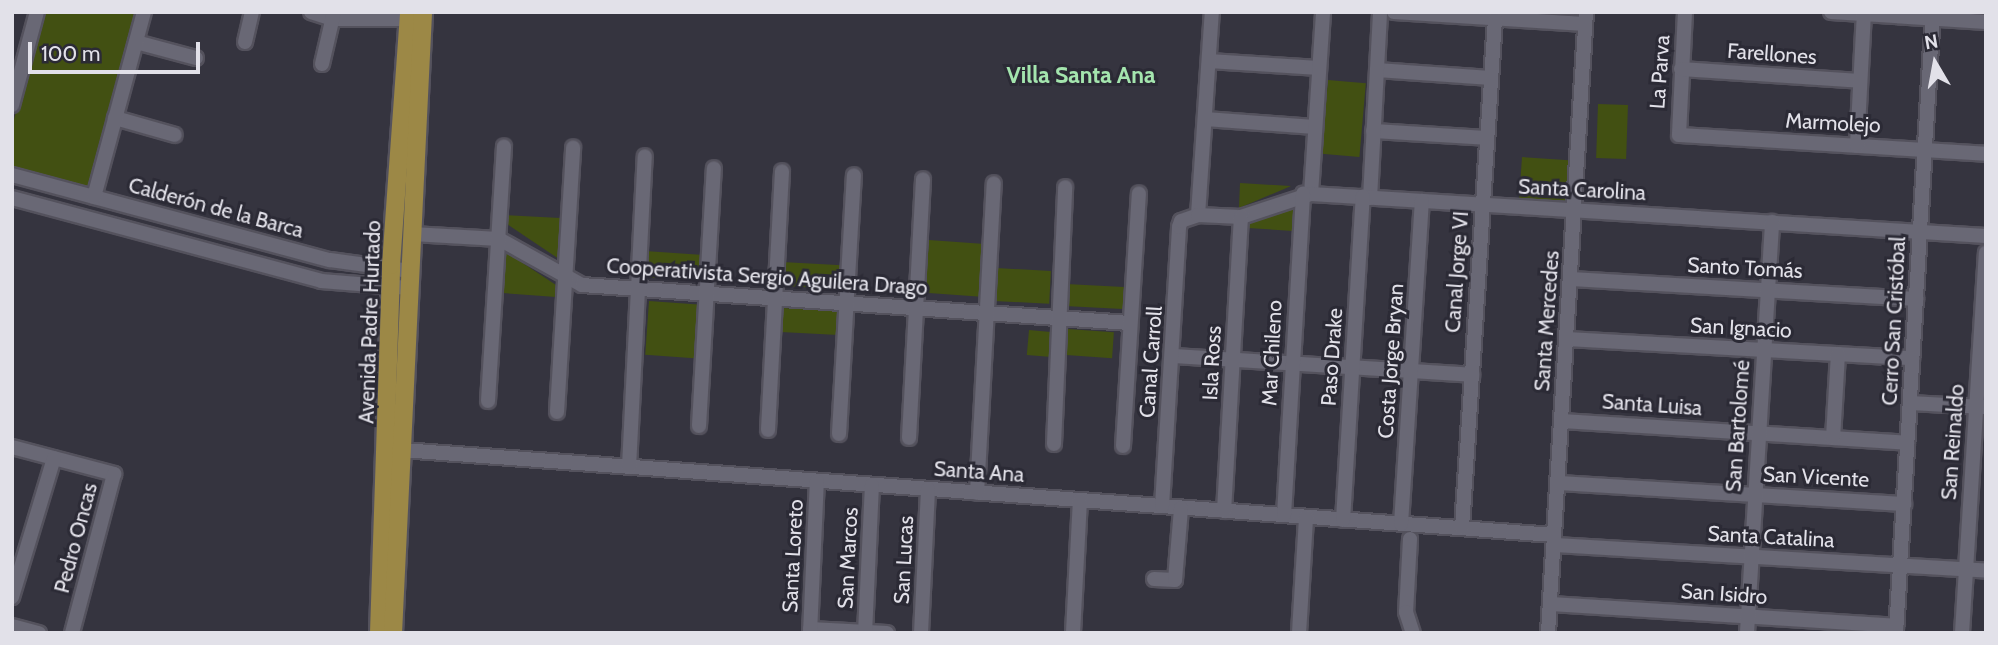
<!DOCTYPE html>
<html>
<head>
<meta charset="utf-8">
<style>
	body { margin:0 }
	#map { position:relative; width:1998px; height:645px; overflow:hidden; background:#35343f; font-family:Cabin,sans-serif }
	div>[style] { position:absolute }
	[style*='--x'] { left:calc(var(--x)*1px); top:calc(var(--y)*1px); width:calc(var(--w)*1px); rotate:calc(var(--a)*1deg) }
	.green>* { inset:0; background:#425012; transform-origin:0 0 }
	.roads { filter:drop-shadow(2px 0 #54525d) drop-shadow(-2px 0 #54525d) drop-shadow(0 2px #54525d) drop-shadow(0 -2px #54525d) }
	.minor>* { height:14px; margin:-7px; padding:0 7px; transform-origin:7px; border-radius:7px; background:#696875 }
	.major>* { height:18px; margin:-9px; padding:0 9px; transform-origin:9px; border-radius:9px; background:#9c8846 }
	span { translate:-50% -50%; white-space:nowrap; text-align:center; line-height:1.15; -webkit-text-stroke:6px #2b2a35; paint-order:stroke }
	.street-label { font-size:21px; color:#e2e1e9 }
	.neighbourhood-label { font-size:23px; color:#a4e5ae; font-weight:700 }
	.frame { position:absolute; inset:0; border:14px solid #e2e1e9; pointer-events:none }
	.north { position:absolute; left:1900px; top:28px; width:70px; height:70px; -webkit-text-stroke:5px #2b2a35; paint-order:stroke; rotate:350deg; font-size:19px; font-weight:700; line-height:28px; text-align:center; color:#e2e1e9 }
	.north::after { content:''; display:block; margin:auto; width:24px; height:32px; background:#e2e1e9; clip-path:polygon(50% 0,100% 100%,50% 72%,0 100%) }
	.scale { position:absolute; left:28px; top:42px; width:172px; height:32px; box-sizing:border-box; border:4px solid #e2e1e9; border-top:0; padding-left:9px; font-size:21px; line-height:24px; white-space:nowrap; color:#e2e1e9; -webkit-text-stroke:5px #2b2a35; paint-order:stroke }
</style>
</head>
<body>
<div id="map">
	<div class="green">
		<div style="clip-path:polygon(42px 12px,137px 12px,91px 188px,12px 168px,12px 127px)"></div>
		<div style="left:1328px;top:80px;width:38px;height:74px;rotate:5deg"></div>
		<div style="left:1598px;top:104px;width:30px;height:54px;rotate:2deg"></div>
		<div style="left:1522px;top:157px;width:47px;height:43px;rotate:4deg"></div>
		<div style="clip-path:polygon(1240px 183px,1291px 186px,1239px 208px)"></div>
		<div style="clip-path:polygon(1296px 205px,1293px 231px,1248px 228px,1249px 222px)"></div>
		<div style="clip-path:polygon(505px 215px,560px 218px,559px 259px,507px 224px)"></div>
		<div style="left:929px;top:240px;width:56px;height:53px;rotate:4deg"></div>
		<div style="clip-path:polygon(503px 250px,556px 285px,556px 297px,502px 293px)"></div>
		<div style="left:645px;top:251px;width:55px;height:26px;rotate:4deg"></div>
		<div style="left:782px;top:262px;width:60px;height:24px;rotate:3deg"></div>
		<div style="left:996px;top:268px;width:55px;height:33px;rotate:3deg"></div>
		<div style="left:1066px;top:284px;width:58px;height:22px;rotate:3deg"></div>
		<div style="left:649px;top:301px;width:49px;height:54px;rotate:4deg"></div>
		<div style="left:782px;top:308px;width:58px;height:24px;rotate:3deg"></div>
		<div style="left:1068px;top:329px;width:46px;height:26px;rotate:4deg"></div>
		<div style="left:1029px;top:330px;width:25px;height:25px;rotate:5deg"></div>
	</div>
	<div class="roads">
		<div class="minor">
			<div style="--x:311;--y:12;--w:23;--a:18"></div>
			<div style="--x:333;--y:19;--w:84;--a:0"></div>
			<div style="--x:1394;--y:12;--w:191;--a:3.6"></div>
			<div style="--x:1685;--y:12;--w:123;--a:92.8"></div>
			<div style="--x:1679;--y:135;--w:308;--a:3.5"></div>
			<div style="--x:1831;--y:12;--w:155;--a:3.7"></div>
			<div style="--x:136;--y:42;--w:62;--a:14.9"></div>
			<div style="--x:245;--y:42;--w:31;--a:-77"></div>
			<div style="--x:1209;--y:61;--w:110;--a:3.6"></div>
			<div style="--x:322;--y:64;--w:53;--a:-77"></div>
			<div style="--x:1681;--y:69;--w:179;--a:3.8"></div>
			<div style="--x:1377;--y:70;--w:114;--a:4"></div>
			<div style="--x:12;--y:105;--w:96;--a:-75"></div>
			<div style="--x:115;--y:118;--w:62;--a:15.8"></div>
			<div style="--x:1205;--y:119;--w:110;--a:4.2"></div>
			<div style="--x:1373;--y:131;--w:114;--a:3.5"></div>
			<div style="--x:1857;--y:146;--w:132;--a:-87"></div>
			<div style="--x:12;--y:175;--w:329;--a:15"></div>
			<div style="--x:330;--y:260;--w:81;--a:7.8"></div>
			<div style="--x:1311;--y:194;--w:182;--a:-86.2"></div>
			<div style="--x:94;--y:197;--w:192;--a:-74.9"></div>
			<div style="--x:12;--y:198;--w:320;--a:15"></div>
			<div style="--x:321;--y:281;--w:88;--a:4.5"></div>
			<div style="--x:1370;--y:198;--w:186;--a:-86.9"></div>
			<div style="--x:1198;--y:215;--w:203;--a:-86.1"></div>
			<div style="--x:412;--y:234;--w:87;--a:3.3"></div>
			<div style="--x:499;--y:239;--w:95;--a:29"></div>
			<div style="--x:582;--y:285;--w:549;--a:3.97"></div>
			<div style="--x:1571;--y:279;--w:346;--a:3.3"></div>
			<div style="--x:1567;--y:339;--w:346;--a:3.2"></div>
			<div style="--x:1173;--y:356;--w:300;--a:3.6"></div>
			<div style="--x:488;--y:401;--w:255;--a:-86.4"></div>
			<div style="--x:1910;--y:403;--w:74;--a:3.1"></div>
			<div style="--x:557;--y:412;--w:265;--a:-86.5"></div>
			<div style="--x:1562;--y:421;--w:346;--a:3.6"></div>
			<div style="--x:699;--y:426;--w:258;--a:-86.7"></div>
			<div style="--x:768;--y:430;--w:259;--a:-86.9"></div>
			<div style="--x:839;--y:434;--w:259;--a:-86.7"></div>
			<div style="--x:909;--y:438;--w:259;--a:-86.9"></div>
			<div style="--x:1833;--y:438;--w:84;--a:-86.6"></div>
			<div style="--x:1054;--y:444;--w:257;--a:-87.5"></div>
			<div style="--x:1123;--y:446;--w:253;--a:-86.4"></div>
			<div style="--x:12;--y:447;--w:106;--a:14.8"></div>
			<div style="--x:114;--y:474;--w:164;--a:104.8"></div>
			<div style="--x:402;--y:450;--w:1155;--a:4.22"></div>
			<div style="--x:629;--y:467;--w:311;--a:-87.1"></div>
			<div style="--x:1558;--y:483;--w:347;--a:3.5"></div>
			<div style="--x:977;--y:493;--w:310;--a:-86.9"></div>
			<div style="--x:1162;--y:506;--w:280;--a:-86.5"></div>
			<div style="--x:1179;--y:227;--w:6;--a:-72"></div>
			<div style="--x:1181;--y:221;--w:18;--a:-19"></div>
			<div style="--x:1198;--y:215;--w:43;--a:2.7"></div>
			<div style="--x:1241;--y:217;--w:74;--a:-18.2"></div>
			<div style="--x:1311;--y:194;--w:676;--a:3.56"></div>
			<div style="--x:1224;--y:511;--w:294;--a:-86.7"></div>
			<div style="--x:1284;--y:515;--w:322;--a:-86.6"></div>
			<div style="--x:1343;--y:520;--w:324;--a:-86.5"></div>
			<div style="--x:1401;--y:524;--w:324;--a:-86.3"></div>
			<div style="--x:1462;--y:528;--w:510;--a:-86.29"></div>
			<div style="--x:1410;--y:539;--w:73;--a:93.1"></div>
			<div style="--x:1406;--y:612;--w:22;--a:72"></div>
			<div style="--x:1554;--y:545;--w:433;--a:3.4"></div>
			<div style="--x:1154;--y:579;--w:21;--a:3"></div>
			<div style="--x:1175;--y:580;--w:72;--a:-85.2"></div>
			<div style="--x:12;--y:597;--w:145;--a:-73.2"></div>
			<div style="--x:1550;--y:604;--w:347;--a:3.6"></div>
			<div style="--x:12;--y:626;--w:28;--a:15"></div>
			<div style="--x:810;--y:629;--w:77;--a:3"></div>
			<div style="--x:810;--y:633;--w:152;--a:-87.4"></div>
			<div style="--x:865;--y:633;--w:148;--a:-87.3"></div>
			<div style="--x:921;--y:633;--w:144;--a:-87.2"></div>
			<div style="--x:1073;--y:633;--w:133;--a:-87"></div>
			<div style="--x:1299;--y:633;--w:116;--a:-86.5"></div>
			<div style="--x:1548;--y:633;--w:622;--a:-86.5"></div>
			<div style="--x:1747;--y:633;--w:412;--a:-86.5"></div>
			<div style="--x:1896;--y:633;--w:622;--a:-86.59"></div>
			<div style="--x:1962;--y:633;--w:381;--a:-86.4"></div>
		</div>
		<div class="major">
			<div style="--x:379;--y:633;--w:368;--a:-88.1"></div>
			<div style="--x:391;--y:265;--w:254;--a:-85.9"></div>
			<div style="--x:393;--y:633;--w:622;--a:-87.23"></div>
		</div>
	</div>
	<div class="street-label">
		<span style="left:1772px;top:54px;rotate:4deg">Farellones</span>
		<span style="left:1660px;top:72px;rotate:-86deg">La Parva</span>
		<span style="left:1833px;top:123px;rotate:3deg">Marmolejo</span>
		<span style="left:1582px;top:190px;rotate:3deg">Santa Carolina</span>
		<span style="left:216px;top:208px;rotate:15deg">Calderón de la Barca</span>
		<span style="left:1745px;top:268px;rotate:3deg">Santo Tomás</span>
		<span style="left:1457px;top:272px;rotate:-86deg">Canal Jorge VI</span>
		<span style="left:767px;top:277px;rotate:4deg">Cooperativista Sergio Aguilera Drago</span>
		<span style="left:1547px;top:321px;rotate:-86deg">Santa Mercedes</span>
		<span style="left:1894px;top:321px;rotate:-87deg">Cerro San Cristóbal</span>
		<span style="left:370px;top:322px;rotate:-88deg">Avenida Padre Hurtado</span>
		<span style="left:1741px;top:328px;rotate:3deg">San Ignacio</span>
		<span style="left:1272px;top:353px;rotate:-87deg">Mar Chileno</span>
		<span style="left:1332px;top:357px;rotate:-86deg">Paso Drake</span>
		<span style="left:1391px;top:361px;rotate:-86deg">Costa Jorge Bryan</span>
		<span style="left:1151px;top:362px;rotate:-86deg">Canal Carroll</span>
		<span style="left:1212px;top:363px;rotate:-87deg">Isla Ross</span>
		<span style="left:1652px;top:405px;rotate:4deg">Santa Luisa</span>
		<span style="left:1738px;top:426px;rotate:-86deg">San Bartolomé</span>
		<span style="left:1953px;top:442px;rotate:-86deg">San Reinaldo</span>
		<span style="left:979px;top:472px;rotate:4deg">Santa Ana</span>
		<span style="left:1816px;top:477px;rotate:3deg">San Vicente</span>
		<span style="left:1771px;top:537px;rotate:3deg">Santa Catalina</span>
		<span style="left:76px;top:538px;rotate:-75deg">Pedro Oncas</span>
		<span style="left:793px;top:556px;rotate:-87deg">Santa Loreto</span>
		<span style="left:848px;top:558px;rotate:-87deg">San Marcos</span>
		<span style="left:904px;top:560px;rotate:-87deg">San Lucas</span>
		<span style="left:1724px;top:594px;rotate:4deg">San Isidro</span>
	</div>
	<div class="neighbourhood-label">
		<span style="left:1081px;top:75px">Villa Santa Ana</span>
	</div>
	<div class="frame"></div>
	<div class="north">N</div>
	<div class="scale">100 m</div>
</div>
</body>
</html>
